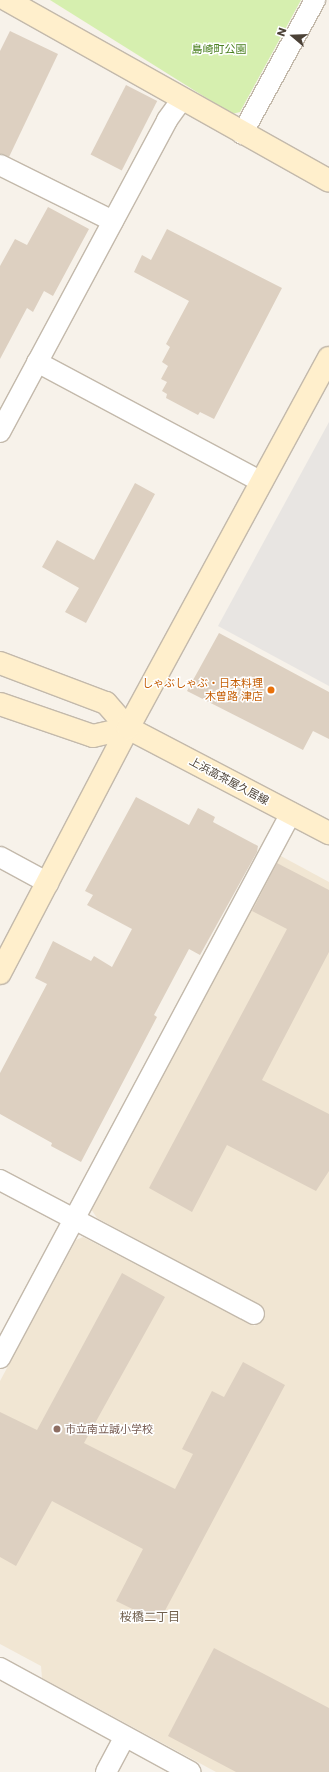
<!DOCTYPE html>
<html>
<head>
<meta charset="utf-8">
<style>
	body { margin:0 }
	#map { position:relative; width:329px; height:1772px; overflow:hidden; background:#f7f2ea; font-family:Poppins,"Noto Sans JP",sans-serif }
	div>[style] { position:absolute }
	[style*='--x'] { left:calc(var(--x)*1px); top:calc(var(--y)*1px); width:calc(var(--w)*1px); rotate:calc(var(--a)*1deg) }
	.education>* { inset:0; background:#f1e6d3 }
	.green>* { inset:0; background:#d6efaf }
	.parking>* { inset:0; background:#e8e5e2 }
	.building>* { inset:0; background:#ddd0c1; transform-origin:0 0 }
	.roads { filter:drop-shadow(1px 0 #c3b9ab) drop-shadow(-1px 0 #c3b9ab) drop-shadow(0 1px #c3b9ab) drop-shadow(0 -1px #c3b9ab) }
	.street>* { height:20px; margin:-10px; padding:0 10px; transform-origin:10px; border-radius:10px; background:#fff }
	.secondary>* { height:22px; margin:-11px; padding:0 11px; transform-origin:11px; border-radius:11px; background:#ffefcc }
	.dots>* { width:11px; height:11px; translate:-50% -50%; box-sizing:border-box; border:2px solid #fff; border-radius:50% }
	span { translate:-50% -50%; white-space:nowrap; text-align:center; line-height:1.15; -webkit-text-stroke:3px #fff; paint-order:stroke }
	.park-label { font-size:11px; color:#4b8021 }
	.food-label { font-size:11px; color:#c56008 }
	.right { translate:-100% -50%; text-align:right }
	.street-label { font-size:11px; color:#4c4237 }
	.education-label { font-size:11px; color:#785e54 }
	.left { translate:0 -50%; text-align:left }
	.neighbourhood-label { font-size:12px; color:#705f4d }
	.north { position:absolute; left:273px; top:16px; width:40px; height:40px; -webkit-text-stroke:3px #fff; paint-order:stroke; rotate:289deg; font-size:11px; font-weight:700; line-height:16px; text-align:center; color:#4c4237 }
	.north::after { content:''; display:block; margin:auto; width:14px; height:18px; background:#4c4237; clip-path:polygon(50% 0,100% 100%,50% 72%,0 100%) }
</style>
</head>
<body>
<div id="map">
	<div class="education">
		<div style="clip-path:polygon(279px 855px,329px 882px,329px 1772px,216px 1772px,42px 1678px,41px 1666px,0 1644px,0 1381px,76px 1240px,83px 1237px,255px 1326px,264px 1308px,97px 1218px,91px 1209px)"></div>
	</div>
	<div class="green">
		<div style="clip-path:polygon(50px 0,301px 0,240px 112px,232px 114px)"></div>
	</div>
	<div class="parking">
		<div style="clip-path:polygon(329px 422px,329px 686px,218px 626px)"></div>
	</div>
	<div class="building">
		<div style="clip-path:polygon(10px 31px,58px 54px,9px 157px,0 154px,0 51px)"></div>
		<div style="left:126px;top:85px;width:35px;height:78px;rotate:27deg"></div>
		<div style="clip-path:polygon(48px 207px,89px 229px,53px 296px,44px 291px,33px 312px,27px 308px,0 359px,0 266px,15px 239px,27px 245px)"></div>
		<div style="clip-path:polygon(167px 229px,282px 288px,214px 419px,200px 412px,198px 415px,166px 398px,167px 394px,162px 391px,167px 382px,161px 379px,168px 366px,162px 362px,170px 347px,166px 344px,189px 301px,134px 272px,142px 255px,151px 260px)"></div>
		<div style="clip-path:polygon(135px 483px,155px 494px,86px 623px,65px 612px,79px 588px,42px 567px,57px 540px,94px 560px)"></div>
		<div style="clip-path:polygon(219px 633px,329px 692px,329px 739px,313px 731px,303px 750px,187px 691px)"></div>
		<div style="clip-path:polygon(136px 797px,189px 825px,198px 808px,215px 817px,213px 822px,258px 846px,257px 852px,200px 955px,189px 949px,154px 1015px,157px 1017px,81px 1162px,51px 1146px,52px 1143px,0 1114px,0 1073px,47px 984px,35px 978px,53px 941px,91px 961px,94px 956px,112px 967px,132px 929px,87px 905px,93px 895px,85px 891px)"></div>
		<div style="clip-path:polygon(277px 863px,329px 890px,329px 952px,262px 1080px,329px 1114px,329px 1171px,316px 1191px,227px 1145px,192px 1212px,149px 1188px,287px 929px,252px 911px)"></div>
		<div style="clip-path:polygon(122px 1273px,165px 1297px,84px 1443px,175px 1489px,193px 1454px,182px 1449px,212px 1391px,224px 1397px,243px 1362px,285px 1385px,159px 1622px,116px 1601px,143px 1549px,52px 1501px,16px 1566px,0 1557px,0 1412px,37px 1430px)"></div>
		<div style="clip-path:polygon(214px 1648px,329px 1708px,329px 1772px,236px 1772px,168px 1736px)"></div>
	</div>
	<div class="roads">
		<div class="street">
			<div style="--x:242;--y:134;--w:153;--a:-61.4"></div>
			<div style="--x:0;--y:165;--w:126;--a:26.4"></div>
			<div style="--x:37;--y:362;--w:255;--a:28.1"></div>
			<div style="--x:0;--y:432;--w:354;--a:-61.8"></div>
			<div style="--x:167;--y:120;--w:26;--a:-54"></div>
			<div style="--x:0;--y:857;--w:55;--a:28.4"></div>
			<div style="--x:0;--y:1180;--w:287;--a:27.8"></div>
			<div style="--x:0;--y:1358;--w:618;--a:-61.9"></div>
			<div style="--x:0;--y:1668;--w:217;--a:28.6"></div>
			<div style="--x:106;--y:1772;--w:40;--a:-62"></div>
		</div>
		<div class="secondary">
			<div style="--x:7;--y:0;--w:369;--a:29.3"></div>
			<div style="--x:0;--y:663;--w:113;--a:20.7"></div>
			<div style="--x:106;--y:703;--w:33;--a:49"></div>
			<div style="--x:128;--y:728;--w:227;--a:27.6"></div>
			<div style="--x:0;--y:704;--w:98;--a:19"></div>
			<div style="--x:93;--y:736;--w:36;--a:-13"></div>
			<div style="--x:0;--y:973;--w:276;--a:-62.4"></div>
			<div style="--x:128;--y:728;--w:421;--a:-61.5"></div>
		</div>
	</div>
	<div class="dots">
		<div style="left:271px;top:690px;background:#e8710a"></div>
		<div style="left:57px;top:1429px;background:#8d6e63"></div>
	</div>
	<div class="park-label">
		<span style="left:219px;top:49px">島崎町公園</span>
	</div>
	<div class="food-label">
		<span class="right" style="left:263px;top:690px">しゃぶしゃぶ・日本料理<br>木曽路 津店</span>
	</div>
	<div class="street-label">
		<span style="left:229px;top:781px;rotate:28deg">上浜高茶屋久居線</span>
	</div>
	<div class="education-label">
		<span class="left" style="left:65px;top:1429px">市立南立誠小学校</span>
	</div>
	<div class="neighbourhood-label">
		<span style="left:150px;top:1617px">桜橋二丁目</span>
	</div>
	<div class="north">N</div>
</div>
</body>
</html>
